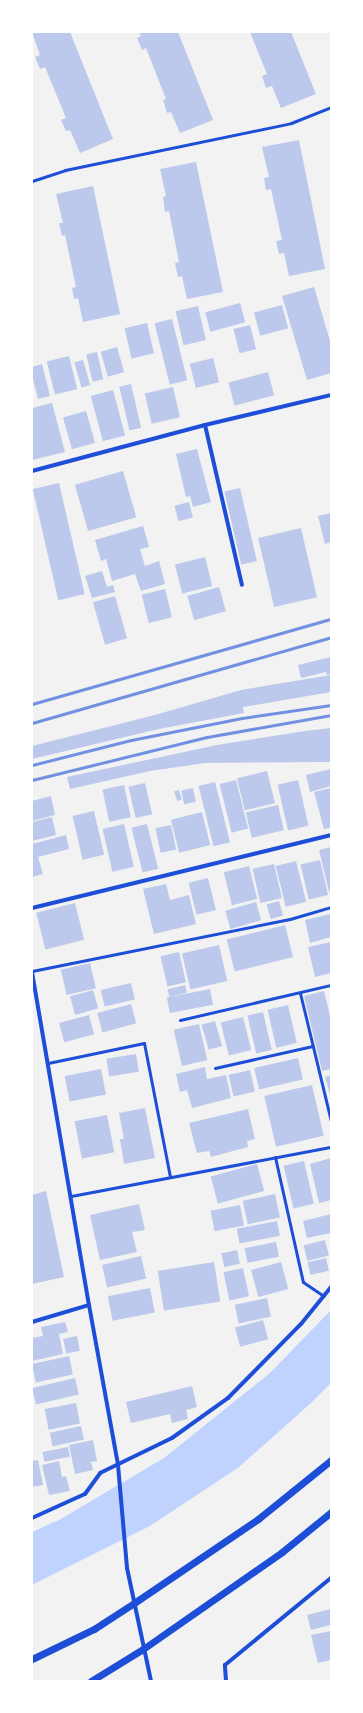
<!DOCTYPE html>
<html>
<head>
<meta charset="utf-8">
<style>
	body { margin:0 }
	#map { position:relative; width:363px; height:1713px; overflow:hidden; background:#f2f2f2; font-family:Roboto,sans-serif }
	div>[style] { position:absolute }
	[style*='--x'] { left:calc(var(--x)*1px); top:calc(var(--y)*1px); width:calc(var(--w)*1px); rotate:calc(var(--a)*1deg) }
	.water>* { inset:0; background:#bfd3fe }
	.building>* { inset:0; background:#bdc9ec; transform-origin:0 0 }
	.service>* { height:3px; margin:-1.5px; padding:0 1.5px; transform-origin:1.5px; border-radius:1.5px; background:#1d4ed8 }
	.minor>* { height:4px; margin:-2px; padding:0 2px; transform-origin:2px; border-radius:2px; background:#1d4ed8 }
	.tertiary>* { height:7px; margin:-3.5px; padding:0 3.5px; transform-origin:3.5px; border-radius:3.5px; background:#1d4ed8 }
	.rail>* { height:3px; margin:-1.5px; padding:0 1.5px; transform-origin:1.5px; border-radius:1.5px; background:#7290e2 }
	span { translate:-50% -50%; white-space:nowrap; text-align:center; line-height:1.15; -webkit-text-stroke:3px #fff; paint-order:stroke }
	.frame { position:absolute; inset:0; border:33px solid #fff; pointer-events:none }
</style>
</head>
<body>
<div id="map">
	<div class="water">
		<div style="clip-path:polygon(331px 1310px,331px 1383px,312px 1402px,239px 1467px,150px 1526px,32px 1585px,32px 1532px,59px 1520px,164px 1458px,270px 1373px)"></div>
	</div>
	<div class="building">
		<div style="clip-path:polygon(32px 32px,70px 32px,113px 139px,80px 153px,70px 130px,66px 131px,61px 120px,66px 118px,45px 67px,40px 69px,35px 57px,40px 55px)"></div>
		<div style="clip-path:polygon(139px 32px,178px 32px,213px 120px,180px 133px,171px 112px,167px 113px,163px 100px,166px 99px,146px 48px,142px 50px,137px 38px,141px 36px)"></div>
		<div style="clip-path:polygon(250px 32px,291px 32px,316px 94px,281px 108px,272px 86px,266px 88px,262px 76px,267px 74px)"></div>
		<div style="clip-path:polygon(299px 140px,325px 269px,289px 276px,284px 253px,279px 254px,276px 241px,282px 240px,271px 189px,266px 190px,264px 178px,269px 177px,262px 147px)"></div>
		<div style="clip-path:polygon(196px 162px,223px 292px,187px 299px,182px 276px,178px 277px,175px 263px,179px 262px,169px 211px,165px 212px,163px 197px,166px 196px,160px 169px)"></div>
		<div style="clip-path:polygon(93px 186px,120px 314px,83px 322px,78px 298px,74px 299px,72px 288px,76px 287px,65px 235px,62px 236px,59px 223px,63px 223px,56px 194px)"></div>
		<div style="clip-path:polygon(314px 287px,331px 344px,331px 373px,307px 380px,282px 296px)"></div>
		<div style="left:240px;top:303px;width:20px;height:36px;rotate:75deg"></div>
		<div style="left:282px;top:305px;width:24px;height:29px;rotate:75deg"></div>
		<div style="left:198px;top:306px;width:35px;height:23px;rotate:77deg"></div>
		<div style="left:172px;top:319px;width:63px;height:18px;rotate:76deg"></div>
		<div style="left:147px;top:323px;width:31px;height:23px;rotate:77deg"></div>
		<div style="left:250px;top:325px;width:25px;height:17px;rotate:76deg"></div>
		<div style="left:117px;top:347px;width:26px;height:17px;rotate:74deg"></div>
		<div style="left:97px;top:352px;width:28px;height:11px;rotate:77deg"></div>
		<div style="left:69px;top:356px;width:34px;height:23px;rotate:76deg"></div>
		<div style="left:213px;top:358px;width:25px;height:24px;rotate:76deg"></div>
		<div style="left:83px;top:360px;width:26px;height:9px;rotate:74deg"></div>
		<div style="clip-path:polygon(42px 364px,50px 396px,38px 399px,32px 375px,32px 367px)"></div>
		<div style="left:268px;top:372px;width:24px;height:41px;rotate:75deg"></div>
		<div style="left:131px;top:384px;width:45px;height:12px;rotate:77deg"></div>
		<div style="left:173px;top:387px;width:31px;height:29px;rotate:77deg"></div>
		<div style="left:113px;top:390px;width:47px;height:23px;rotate:75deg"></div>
		<div style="clip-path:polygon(52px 403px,65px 452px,32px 460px,32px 408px)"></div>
		<div style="left:86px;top:411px;width:33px;height:24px;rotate:74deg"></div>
		<div style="clip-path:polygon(197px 449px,211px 502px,193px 507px,190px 496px,186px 497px,176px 454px)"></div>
		<div style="left:123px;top:471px;width:48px;height:50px;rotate:74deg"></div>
		<div style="left:59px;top:483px;width:114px;height:27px;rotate:77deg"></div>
		<div style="left:240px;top:488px;width:75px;height:16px;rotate:77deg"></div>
		<div style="left:189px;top:502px;width:16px;height:15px;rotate:76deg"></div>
		<div style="clip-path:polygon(331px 513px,331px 542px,325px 544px,318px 516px)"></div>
		<div style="clip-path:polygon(143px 526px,149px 547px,140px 549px,145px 566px,159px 561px,165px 584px,141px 591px,135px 574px,112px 581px,106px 559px,101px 561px,95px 540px)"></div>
		<div style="left:301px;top:528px;width:71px;height:44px;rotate:77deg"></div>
		<div style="left:205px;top:557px;width:30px;height:31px;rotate:76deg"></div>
		<div style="clip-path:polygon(102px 571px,107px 587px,113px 585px,115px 592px,92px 598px,85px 576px)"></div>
		<div style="left:219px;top:587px;width:25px;height:33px;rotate:74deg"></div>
		<div style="left:165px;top:589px;width:29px;height:24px;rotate:76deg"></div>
		<div style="left:115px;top:596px;width:44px;height:23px;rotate:74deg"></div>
		<div style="clip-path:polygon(331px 657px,331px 674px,327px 675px,326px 672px,301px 678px,298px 665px)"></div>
		<div style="clip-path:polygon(331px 675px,331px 692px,243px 707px,244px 713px,159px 729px,32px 759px,32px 746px,155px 715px,241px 690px)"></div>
		<div style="clip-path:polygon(331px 728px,331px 762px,205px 763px,150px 771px,70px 789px,67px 777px,217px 745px,305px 731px)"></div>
		<div style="clip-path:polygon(331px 769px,331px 786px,310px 792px,306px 775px)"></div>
		<div style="left:267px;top:771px;width:33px;height:31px;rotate:76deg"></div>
		<div style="left:236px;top:780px;width:50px;height:17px;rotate:76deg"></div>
		<div style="left:298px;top:780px;width:47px;height:21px;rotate:77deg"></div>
		<div style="left:215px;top:782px;width:62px;height:17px;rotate:76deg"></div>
		<div style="left:145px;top:783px;width:32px;height:17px;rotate:77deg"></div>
		<div style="left:124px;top:785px;width:33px;height:22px;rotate:78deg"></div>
		<div style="left:193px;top:788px;width:14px;height:12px;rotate:78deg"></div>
		<div style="clip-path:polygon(331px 788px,331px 828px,324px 829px,314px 792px)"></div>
		<div style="left:179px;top:790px;width:10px;height:5px;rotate:73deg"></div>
		<div style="clip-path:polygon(51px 796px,55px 815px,32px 821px,32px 801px)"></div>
		<div style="left:278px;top:805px;width:26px;height:33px;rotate:77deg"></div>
		<div style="left:94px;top:811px;width:45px;height:22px;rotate:77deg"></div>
		<div style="left:202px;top:812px;width:34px;height:32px;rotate:76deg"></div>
		<div style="clip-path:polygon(52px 817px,56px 835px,32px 841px,32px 822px)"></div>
		<div style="left:124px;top:824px;width:44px;height:22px;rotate:77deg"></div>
		<div style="left:147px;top:824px;width:46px;height:16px;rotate:76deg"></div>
		<div style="left:171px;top:825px;width:25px;height:16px;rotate:78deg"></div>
		<div style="clip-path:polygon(66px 835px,69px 849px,38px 857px,43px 874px,32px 877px,32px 844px)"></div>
		<div style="clip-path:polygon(331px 847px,331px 891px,329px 892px,319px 850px)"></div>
		<div style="left:320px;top:860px;width:36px;height:20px;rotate:77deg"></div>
		<div style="left:296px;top:861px;width:42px;height:21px;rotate:76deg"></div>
		<div style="left:274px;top:864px;width:35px;height:22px;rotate:77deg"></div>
		<div style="left:249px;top:866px;width:34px;height:26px;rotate:76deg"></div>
		<div style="left:208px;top:878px;width:33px;height:20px;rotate:76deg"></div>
		<div style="clip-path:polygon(166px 884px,170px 900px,189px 895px,196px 924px,154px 934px,143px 889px)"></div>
		<div style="left:279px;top:901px;width:15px;height:13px;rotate:74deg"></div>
		<div style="left:256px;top:902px;width:19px;height:32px;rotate:74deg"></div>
		<div style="left:75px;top:903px;width:38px;height:40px;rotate:76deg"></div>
		<div style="clip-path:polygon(330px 914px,331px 937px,310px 943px,305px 920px)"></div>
		<div style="left:285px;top:925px;width:33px;height:60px;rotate:76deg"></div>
		<div style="clip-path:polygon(331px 942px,331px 973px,315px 977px,308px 947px)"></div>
		<div style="left:219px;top:945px;width:37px;height:38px;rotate:77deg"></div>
		<div style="left:179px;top:952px;width:31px;height:19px;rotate:77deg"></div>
		<div style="left:90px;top:963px;width:26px;height:30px;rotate:77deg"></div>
		<div style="left:131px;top:983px;width:17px;height:31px;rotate:77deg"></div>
		<div style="left:185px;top:985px;width:8px;height:18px;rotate:76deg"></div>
		<div style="left:210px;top:989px;width:16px;height:44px;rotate:79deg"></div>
		<div style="left:93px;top:990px;width:19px;height:24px;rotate:74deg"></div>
		<div style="clip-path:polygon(324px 991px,331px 1020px,331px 1069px,322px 1071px,304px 996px)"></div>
		<div style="left:131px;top:1004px;width:20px;height:35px;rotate:75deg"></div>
		<div style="left:288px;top:1005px;width:39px;height:21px;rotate:77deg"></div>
		<div style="left:263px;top:1012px;width:39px;height:16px;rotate:77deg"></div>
		<div style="left:89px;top:1015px;width:20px;height:31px;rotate:75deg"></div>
		<div style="left:243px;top:1017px;width:34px;height:23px;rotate:76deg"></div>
		<div style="left:215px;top:1021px;width:26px;height:14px;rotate:74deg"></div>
		<div style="left:199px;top:1024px;width:37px;height:26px;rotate:77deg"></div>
		<div style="left:136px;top:1054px;width:18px;height:30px;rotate:81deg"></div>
		<div style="left:298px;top:1058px;width:22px;height:45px;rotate:77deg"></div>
		<div style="clip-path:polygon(205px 1067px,207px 1079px,226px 1075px,231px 1098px,192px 1108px,187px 1090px,180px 1092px,176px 1074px)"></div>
		<div style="left:101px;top:1069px;width:26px;height:37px;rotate:79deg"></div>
		<div style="left:250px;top:1070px;width:22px;height:22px;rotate:77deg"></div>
		<div style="clip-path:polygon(331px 1075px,331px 1098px,325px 1077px)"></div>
		<div style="left:312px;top:1085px;width:52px;height:49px;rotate:77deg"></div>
		<div style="clip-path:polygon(145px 1108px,155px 1158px,124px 1164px,120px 1139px,124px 1139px,119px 1113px)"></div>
		<div style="clip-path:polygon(248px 1109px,255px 1139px,247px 1141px,248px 1147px,211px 1157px,209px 1151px,197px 1153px,189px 1123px)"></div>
		<div style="left:107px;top:1115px;width:38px;height:33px;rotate:79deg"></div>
		<div style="clip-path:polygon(331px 1158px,331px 1200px,319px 1203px,310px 1164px)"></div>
		<div style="left:304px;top:1161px;width:44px;height:21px;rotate:77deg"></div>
		<div style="left:257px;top:1164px;width:28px;height:48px;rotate:75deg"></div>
		<div style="clip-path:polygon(46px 1191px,64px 1277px,32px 1284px,32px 1195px)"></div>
		<div style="left:275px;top:1194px;width:24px;height:33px;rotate:78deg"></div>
		<div style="clip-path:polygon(139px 1204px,145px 1230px,132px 1232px,137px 1252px,100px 1260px,90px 1215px)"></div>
		<div style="left:240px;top:1205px;width:21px;height:30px;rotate:79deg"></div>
		<div style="clip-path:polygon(331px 1214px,331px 1233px,307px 1238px,303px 1221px)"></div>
		<div style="left:277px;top:1221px;width:15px;height:41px;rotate:79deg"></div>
		<div style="left:325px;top:1240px;width:16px;height:22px;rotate:76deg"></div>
		<div style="left:276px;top:1242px;width:15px;height:32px;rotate:79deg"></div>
		<div style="left:237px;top:1250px;width:14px;height:16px;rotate:78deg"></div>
		<div style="left:141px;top:1256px;width:23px;height:40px;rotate:77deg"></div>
		<div style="left:326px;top:1258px;width:13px;height:19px;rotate:77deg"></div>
		<div style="left:214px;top:1262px;width:40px;height:57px;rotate:81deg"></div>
		<div style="left:281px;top:1262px;width:28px;height:31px;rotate:75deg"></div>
		<div style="left:243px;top:1268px;width:29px;height:20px;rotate:78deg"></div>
		<div style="left:150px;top:1288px;width:25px;height:43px;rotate:79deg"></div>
		<div style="left:267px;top:1298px;width:19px;height:33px;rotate:78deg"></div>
		<div style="left:263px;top:1320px;width:20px;height:29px;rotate:75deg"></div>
		<div style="clip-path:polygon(65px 1322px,68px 1332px,59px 1334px,63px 1354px,32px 1361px,32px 1338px,43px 1336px,41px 1327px)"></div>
		<div style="left:77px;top:1336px;width:15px;height:14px;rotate:79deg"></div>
		<div style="left:69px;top:1356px;width:19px;height:38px;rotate:78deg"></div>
		<div style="left:75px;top:1378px;width:17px;height:44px;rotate:77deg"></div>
		<div style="clip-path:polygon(192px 1386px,197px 1407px,186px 1410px,188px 1419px,172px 1423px,170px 1414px,131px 1423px,126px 1402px)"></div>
		<div style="left:76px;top:1403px;width:21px;height:32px;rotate:79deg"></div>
		<div style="left:81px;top:1426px;width:14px;height:32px;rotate:78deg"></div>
		<div style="clip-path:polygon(93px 1440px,97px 1461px,91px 1462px,93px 1470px,75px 1474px,69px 1445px)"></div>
		<div style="left:68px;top:1447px;width:10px;height:26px;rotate:79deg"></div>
		<div style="clip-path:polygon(38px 1460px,43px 1485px,32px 1487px,32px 1461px)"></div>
		<div style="clip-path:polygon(59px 1461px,62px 1477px,66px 1476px,70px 1491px,49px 1495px,42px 1465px)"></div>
		<div style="clip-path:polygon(331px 1609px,331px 1625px,311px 1630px,307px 1615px)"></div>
		<div style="clip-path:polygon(331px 1631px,331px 1660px,318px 1663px,311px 1635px)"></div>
	</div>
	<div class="service">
		<div style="--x:32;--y:181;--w:35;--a:-18"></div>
		<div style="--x:65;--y:170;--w:231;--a:-11.7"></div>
		<div style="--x:291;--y:123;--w:43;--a:-21.8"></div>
		<div style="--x:32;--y:971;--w:263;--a:-11.4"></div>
		<div style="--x:290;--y:919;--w:43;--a:-16.3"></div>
		<div style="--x:300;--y:993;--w:132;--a:76.4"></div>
		<div style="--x:180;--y:1020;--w:155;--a:-13.1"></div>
		<div style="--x:48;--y:1063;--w:98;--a:-11.8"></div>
		<div style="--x:144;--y:1043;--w:136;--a:79"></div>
		<div style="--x:215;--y:1068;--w:100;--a:-12.7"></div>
		<div style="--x:275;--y:1157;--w:128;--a:77.4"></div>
		<div style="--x:303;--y:1282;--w:25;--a:34"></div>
		<div style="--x:71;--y:1196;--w:265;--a:-10.7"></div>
	</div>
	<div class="minor">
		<div style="--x:205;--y:425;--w:164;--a:77"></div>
		<div style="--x:32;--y:471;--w:179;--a:-14.9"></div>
		<div style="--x:205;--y:425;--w:130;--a:-13.4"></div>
		<div style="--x:32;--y:908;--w:308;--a:-13.7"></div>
		<div style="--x:32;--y:972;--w:338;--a:80.3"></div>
		<div style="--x:89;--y:1305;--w:163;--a:79.7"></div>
		<div style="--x:118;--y:1465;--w:103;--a:85"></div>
		<div style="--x:127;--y:1568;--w:116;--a:78"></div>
		<div style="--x:32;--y:1322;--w:59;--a:-16.6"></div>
		<div style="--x:32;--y:1518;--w:58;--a:-24.4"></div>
		<div style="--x:85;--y:1494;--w:26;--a:-54"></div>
		<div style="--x:100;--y:1473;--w:80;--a:-25.9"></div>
		<div style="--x:172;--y:1438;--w:69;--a:-35.5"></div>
		<div style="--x:228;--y:1398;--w:104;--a:-45.4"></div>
		<div style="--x:301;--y:1324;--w:48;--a:-51"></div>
		<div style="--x:226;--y:1681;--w:16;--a:-94"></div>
		<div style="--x:225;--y:1665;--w:137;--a:-39.4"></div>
	</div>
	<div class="tertiary">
		<div style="--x:32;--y:1659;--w:69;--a:-25.8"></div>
		<div style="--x:94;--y:1629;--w:48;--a:-33"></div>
		<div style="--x:134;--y:1603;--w:150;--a:-34.1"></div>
		<div style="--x:258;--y:1519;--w:94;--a:-38.9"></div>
		<div style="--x:91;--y:1681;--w:61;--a:-31.6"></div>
		<div style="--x:143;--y:1649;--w:169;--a:-34.9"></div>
		<div style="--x:282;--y:1552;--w:63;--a:-39.2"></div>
	</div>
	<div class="rail">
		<div style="--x:32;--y:704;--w:311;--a:-15.9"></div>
		<div style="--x:32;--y:723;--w:311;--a:-16"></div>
		<div style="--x:32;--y:765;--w:102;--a:-14.2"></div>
		<div style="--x:131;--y:740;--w:113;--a:-11.2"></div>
		<div style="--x:242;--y:718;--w:90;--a:-8.3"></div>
		<div style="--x:32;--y:780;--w:180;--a:-13.8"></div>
		<div style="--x:207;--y:737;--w:126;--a:-10.1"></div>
	</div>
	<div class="frame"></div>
</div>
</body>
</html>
